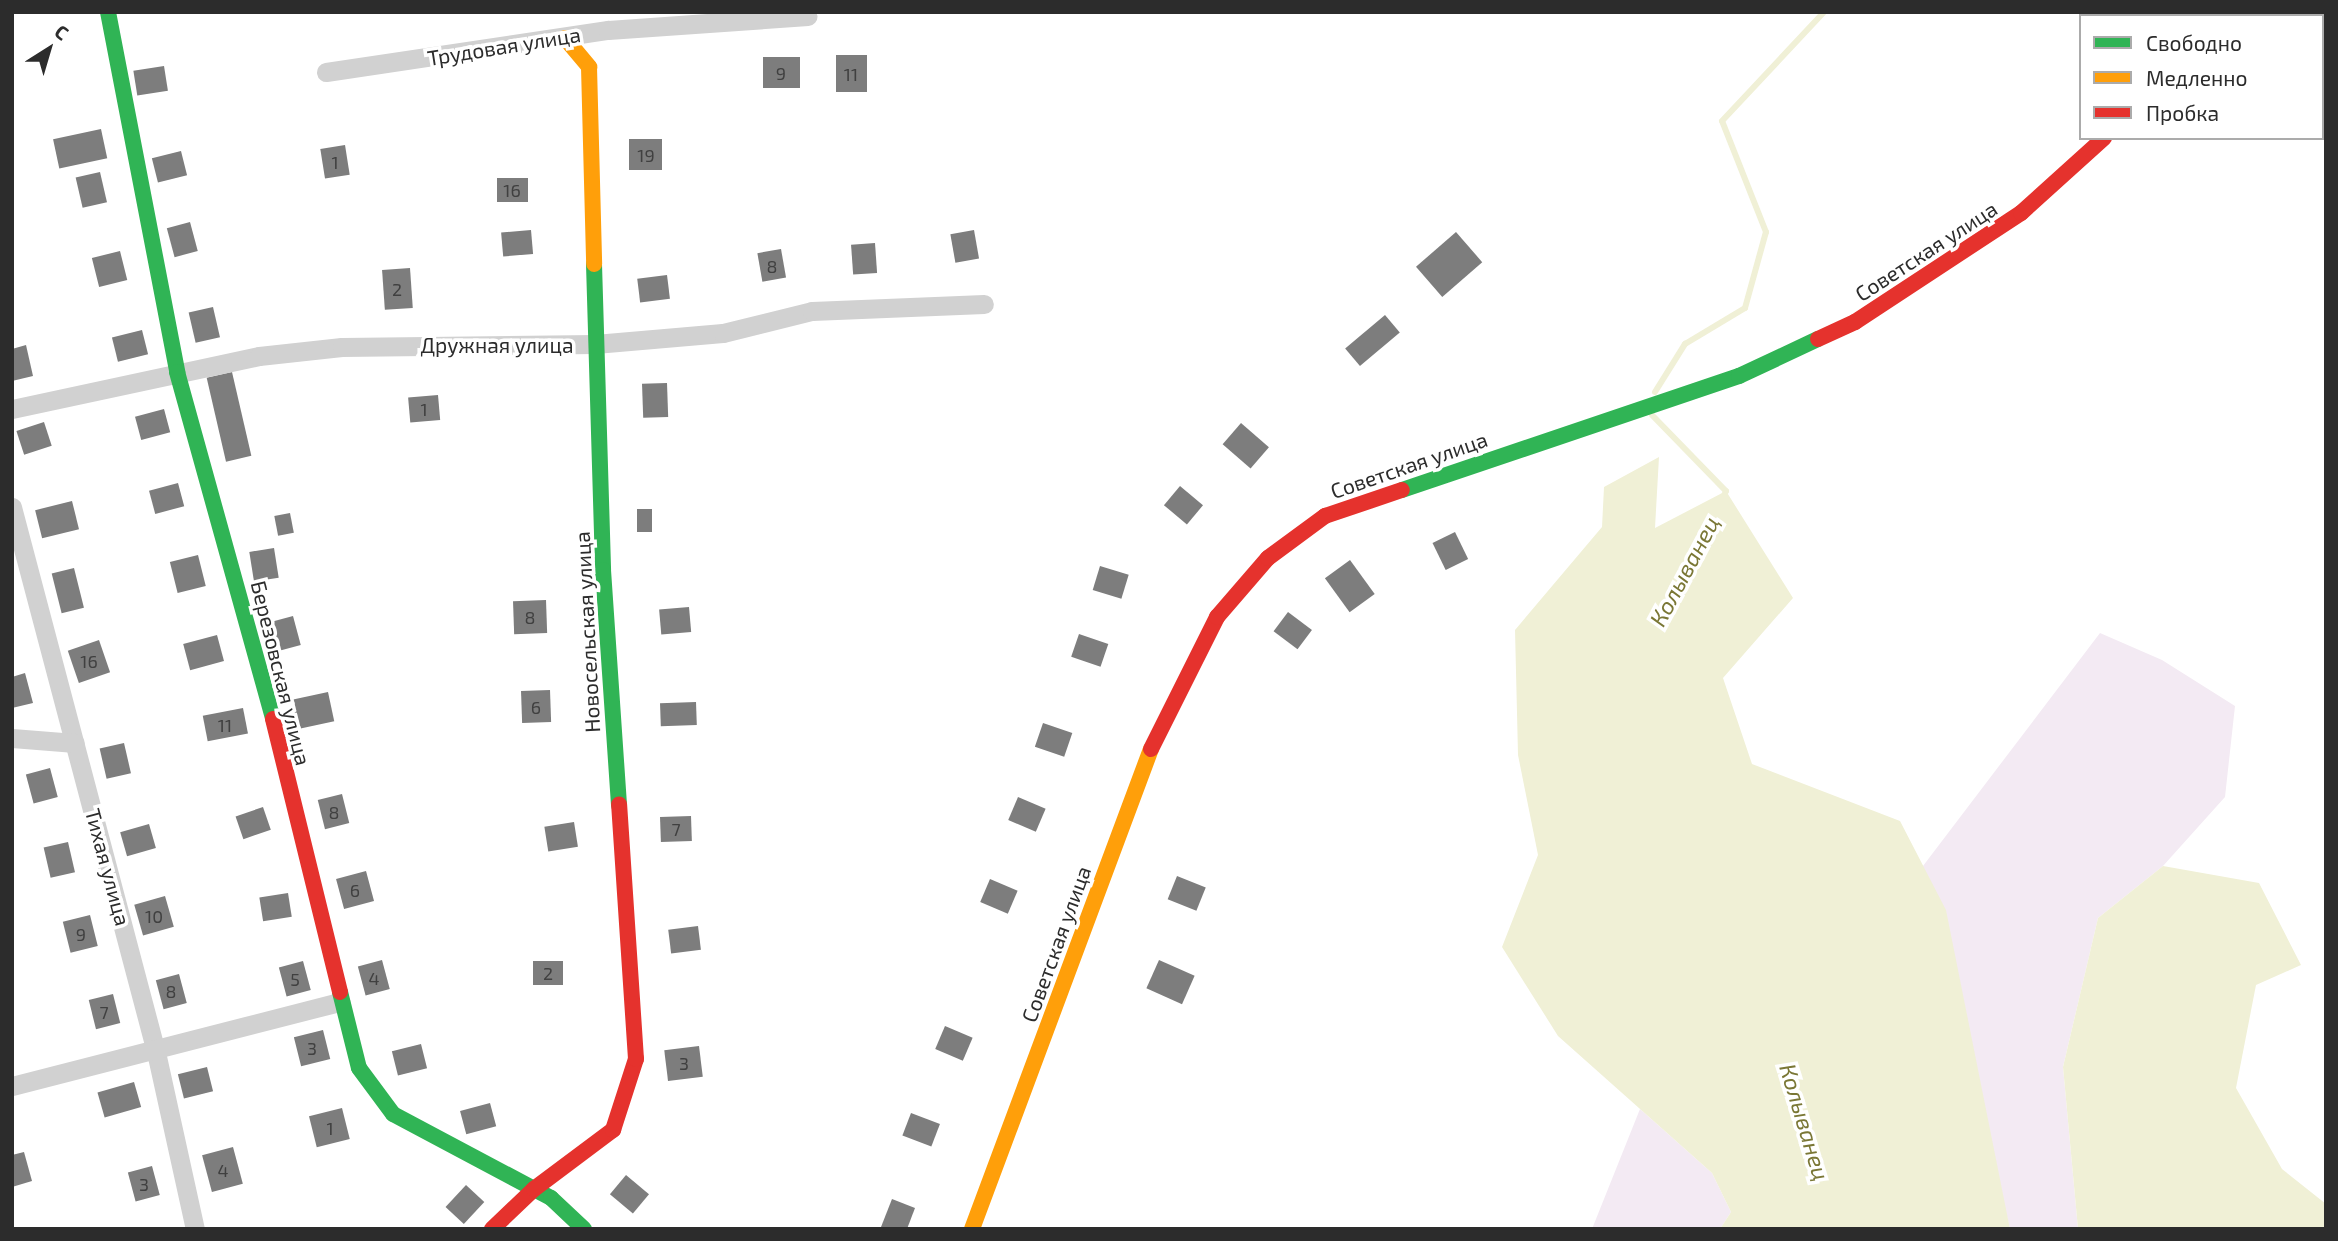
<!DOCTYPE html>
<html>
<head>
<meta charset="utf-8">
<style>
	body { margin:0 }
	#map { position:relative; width:2338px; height:1241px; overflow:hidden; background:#fff; font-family:"Exo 2",sans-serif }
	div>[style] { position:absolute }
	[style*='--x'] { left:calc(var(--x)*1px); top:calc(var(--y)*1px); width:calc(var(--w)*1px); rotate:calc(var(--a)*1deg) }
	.green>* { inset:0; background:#f3eaf3 }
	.water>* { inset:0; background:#f0f0d6 }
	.stream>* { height:6px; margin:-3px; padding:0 3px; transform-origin:3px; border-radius:3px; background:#f0f0d6 }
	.building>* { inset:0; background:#7d7d7d; transform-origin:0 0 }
	.street>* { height:19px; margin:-9.5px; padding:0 9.5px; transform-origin:9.5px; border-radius:9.5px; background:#d1d1d1 }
	.fast>* { height:16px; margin:-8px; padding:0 8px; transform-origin:8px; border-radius:8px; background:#30b455 }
	.slow>* { height:16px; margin:-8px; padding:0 8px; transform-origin:8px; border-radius:8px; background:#ff9f0a }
	.jam>* { height:16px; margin:-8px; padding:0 8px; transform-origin:8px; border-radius:8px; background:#e5322d }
	span { translate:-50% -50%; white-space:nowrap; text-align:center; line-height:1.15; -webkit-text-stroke:7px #fff; paint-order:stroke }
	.number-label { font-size:18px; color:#404040 }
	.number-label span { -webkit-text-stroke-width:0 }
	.street-label { font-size:21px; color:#2c2c2c }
	.water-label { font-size:23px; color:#7a7735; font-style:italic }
	.frame { position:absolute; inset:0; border:14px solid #2c2c2c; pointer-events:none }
	.legend { position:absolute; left:2079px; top:14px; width:245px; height:126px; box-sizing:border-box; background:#fff; border:2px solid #ababab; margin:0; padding:9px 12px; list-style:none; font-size:21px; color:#2c2c2c }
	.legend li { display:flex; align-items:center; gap:14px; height:35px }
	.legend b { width:35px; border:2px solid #ababab }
	.north { position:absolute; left:14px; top:14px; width:70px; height:70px; -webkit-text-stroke:5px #fff; paint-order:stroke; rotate:37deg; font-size:19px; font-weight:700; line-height:28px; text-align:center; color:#2c2c2c }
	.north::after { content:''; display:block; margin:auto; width:24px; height:32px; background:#2c2c2c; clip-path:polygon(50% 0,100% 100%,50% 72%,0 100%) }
</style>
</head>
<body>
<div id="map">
	<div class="green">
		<div style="clip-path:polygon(2100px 633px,2162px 660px,2235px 706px,2225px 797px,2163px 866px,2098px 918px,2063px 1067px,2078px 1229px,2010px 1229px,1923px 866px)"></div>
		<div style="clip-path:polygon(1640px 1109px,1712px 1173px,1731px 1212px,1720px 1229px,1592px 1229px)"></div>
	</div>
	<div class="water">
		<div style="clip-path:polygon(1659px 457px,1655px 528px,1726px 491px,1793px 598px,1723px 678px,1752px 764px,1900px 821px,1946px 910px,2010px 1229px,1720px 1229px,1731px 1212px,1712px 1173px,1558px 1036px,1502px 947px,1538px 855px,1518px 755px,1515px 630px,1602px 527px,1604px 487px)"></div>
		<div style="clip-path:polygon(2163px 866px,2259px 883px,2301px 965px,2256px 985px,2236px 1088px,2282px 1169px,2326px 1204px,2326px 1229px,2078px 1229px,2063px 1067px,2098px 918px)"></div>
	</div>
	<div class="stream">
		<div style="--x:1655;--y:392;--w:57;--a:-58"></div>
		<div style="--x:1685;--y:344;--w:70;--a:-31"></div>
		<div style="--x:1745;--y:308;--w:79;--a:-74.6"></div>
		<div style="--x:1766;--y:232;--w:119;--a:-111.6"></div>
		<div style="--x:1722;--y:121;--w:149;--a:-46.9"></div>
		<div style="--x:1652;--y:415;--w:106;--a:45.8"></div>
		<div style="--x:1726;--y:491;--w:5;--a:112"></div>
	</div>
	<div class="building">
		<div style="left:836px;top:55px;width:31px;height:37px"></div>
		<div style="left:763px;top:57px;width:37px;height:31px"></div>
		<div style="left:164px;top:66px;width:25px;height:31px;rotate:81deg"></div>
		<div style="left:101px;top:129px;width:30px;height:49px;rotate:78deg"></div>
		<div style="left:629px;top:139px;width:33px;height:31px"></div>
		<div style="left:345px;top:145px;width:30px;height:25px;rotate:81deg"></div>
		<div style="left:181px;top:151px;width:25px;height:30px;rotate:76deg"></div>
		<div style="left:100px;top:172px;width:31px;height:25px;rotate:77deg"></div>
		<div style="left:497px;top:178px;width:31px;height:24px"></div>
		<div style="left:190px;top:222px;width:30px;height:24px;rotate:75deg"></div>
		<div style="left:531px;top:230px;width:24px;height:30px;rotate:85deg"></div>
		<div style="left:974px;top:230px;width:29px;height:24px;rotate:80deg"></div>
		<div style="left:1456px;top:232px;width:40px;height:53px;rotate:49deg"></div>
		<div style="left:875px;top:243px;width:30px;height:24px;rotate:86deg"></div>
		<div style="left:781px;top:249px;width:29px;height:24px;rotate:80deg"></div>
		<div style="left:120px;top:251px;width:30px;height:29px;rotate:76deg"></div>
		<div style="left:410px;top:268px;width:40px;height:28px;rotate:86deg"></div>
		<div style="left:667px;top:275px;width:24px;height:30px;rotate:83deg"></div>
		<div style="left:213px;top:307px;width:31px;height:25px;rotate:77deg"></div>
		<div style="left:1385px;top:315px;width:23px;height:52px;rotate:50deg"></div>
		<div style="left:142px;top:330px;width:25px;height:31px;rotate:76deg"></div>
		<div style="clip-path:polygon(26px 345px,33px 376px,12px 381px,12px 349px)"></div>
		<div style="left:232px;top:372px;width:86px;height:26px;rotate:77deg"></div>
		<div style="left:667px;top:383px;width:34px;height:25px;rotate:88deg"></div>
		<div style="left:438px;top:395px;width:25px;height:30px;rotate:85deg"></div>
		<div style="left:164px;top:409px;width:24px;height:30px;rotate:75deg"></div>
		<div style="left:44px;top:422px;width:25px;height:29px;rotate:72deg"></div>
		<div style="left:1241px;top:423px;width:37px;height:28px;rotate:41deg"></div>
		<div style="left:178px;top:483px;width:24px;height:30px;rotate:75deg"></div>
		<div style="left:1180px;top:486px;width:30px;height:25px;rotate:40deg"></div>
		<div style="left:72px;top:501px;width:29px;height:38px;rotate:76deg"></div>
		<div style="left:637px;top:509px;width:15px;height:23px"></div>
		<div style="left:290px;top:513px;width:20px;height:16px;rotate:79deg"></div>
		<div style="left:1455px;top:532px;width:30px;height:25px;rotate:64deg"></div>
		<div style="left:274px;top:548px;width:30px;height:25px;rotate:81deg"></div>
		<div style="left:198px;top:555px;width:32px;height:29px;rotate:76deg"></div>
		<div style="left:1350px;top:560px;width:42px;height:31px;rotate:54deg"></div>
		<div style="left:1100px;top:566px;width:30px;height:25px;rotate:17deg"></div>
		<div style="left:74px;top:568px;width:41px;height:23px;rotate:76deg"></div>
		<div style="left:546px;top:600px;width:33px;height:33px;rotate:88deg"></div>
		<div style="left:689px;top:607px;width:25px;height:30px;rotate:85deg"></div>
		<div style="left:1288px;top:612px;width:30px;height:24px;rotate:37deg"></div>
		<div style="left:293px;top:616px;width:30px;height:25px;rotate:75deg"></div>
		<div style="left:1079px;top:634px;width:31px;height:24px;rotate:19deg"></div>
		<div style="left:217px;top:635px;width:27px;height:35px;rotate:75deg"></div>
		<div style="left:99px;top:640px;width:34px;height:33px;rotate:71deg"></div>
		<div style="clip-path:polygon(25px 673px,33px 703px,12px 708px,12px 677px)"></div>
		<div style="left:550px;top:690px;width:32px;height:29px;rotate:88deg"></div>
		<div style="left:328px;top:692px;width:30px;height:38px;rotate:78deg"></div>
		<div style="left:696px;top:702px;width:23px;height:36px;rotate:88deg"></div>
		<div style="left:243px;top:708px;width:26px;height:41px;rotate:79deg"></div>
		<div style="left:1043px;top:723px;width:31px;height:25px;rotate:19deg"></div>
		<div style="left:124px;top:743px;width:31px;height:25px;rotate:77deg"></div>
		<div style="left:50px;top:768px;width:30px;height:25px;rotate:75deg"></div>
		<div style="left:342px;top:794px;width:30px;height:25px;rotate:76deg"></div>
		<div style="left:1018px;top:797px;width:30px;height:25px;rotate:23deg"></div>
		<div style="left:263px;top:807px;width:24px;height:29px;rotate:71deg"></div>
		<div style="left:691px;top:816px;width:25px;height:31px;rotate:88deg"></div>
		<div style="left:574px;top:822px;width:25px;height:30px;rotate:81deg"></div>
		<div style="left:149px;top:824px;width:25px;height:30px;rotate:74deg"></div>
		<div style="left:68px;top:842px;width:31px;height:25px;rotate:77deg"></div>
		<div style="left:366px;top:871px;width:31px;height:31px;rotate:75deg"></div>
		<div style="left:1177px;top:876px;width:31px;height:25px;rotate:22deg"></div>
		<div style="left:990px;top:879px;width:30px;height:25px;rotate:23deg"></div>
		<div style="left:288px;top:893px;width:24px;height:29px;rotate:81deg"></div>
		<div style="left:165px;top:896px;width:32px;height:32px;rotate:74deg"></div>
		<div style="left:90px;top:915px;width:32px;height:28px;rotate:76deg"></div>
		<div style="left:698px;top:926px;width:24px;height:30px;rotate:83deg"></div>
		<div style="left:382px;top:960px;width:30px;height:25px;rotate:75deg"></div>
		<div style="left:1159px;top:960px;width:39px;height:31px;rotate:24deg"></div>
		<div style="left:303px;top:961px;width:30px;height:25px;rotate:75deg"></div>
		<div style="left:533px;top:961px;width:30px;height:24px"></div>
		<div style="left:179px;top:974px;width:30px;height:24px;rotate:75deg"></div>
		<div style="left:113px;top:994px;width:30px;height:25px;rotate:76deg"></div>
		<div style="left:945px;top:1026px;width:30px;height:25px;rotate:23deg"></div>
		<div style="left:323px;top:1030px;width:30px;height:30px;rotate:76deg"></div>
		<div style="left:421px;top:1044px;width:25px;height:30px;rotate:76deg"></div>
		<div style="left:699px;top:1046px;width:31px;height:35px;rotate:83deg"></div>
		<div style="left:207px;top:1067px;width:25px;height:30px;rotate:76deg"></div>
		<div style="left:134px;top:1082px;width:26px;height:38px;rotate:74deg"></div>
		<div style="left:490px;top:1103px;width:24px;height:31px;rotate:75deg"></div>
		<div style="left:342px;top:1108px;width:32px;height:34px;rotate:76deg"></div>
		<div style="left:911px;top:1113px;width:31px;height:24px;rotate:21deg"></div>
		<div style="left:233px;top:1147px;width:38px;height:32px;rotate:75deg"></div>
		<div style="clip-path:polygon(24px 1152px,32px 1181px,12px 1187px,12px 1155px)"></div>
		<div style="left:152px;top:1166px;width:30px;height:25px;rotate:75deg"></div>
		<div style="left:626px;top:1175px;width:30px;height:25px;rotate:40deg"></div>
		<div style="left:466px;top:1185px;width:25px;height:30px;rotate:43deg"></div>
		<div style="clip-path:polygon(892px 1199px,915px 1208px,907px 1229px,881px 1227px)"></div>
	</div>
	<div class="street">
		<div style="--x:326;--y:72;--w:285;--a:-8.5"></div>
		<div style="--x:608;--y:30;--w:200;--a:-4"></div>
		<div style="--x:12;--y:409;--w:253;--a:-12.1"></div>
		<div style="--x:259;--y:356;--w:83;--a:-6.2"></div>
		<div style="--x:342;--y:347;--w:253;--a:-0.7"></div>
		<div style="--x:595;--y:344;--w:128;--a:-4.9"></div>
		<div style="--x:723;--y:333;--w:92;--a:-13.9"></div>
		<div style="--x:812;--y:311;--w:172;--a:-2.3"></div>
		<div style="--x:12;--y:507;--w:564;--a:75.2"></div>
		<div style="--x:156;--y:1052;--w:181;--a:77.6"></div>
		<div style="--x:12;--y:738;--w:63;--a:4.5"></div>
		<div style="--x:12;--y:1086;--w:339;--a:-14.4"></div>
	</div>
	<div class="fast">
		<div style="--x:108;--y:12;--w:367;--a:79.1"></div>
		<div style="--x:177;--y:372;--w:360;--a:74.5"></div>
		<div style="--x:594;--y:264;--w:306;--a:88.3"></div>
		<div style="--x:603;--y:570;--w:236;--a:86.1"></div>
		<div style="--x:1402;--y:490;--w:356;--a:-18.7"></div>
		<div style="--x:1739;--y:376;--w:87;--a:-25.1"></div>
		<div style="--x:340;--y:992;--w:78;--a:76"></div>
		<div style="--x:359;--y:1068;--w:57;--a:53.5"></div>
		<div style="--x:393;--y:1114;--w:179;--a:28"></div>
		<div style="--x:551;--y:1198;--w:45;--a:43.2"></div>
	</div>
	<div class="slow">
		<div style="--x:2225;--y:16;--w:5;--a:-53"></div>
		<div style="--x:565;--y:38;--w:38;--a:50"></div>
		<div style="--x:589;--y:67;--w:197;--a:88.5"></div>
		<div style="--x:972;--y:1229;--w:512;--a:-69.55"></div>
	</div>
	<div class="jam">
		<div style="--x:1818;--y:339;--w:41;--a:-24.7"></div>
		<div style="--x:1855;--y:322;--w:199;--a:-33.3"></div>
		<div style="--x:2021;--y:213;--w:112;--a:-42.1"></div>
		<div style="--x:273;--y:719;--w:281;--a:76.2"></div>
		<div style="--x:1151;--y:749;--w:148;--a:-63.4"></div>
		<div style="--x:1217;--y:617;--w:78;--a:-49.2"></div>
		<div style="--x:1268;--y:558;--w:71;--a:-36.4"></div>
		<div style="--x:1325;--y:516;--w:81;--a:-18.7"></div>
		<div style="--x:492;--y:1229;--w:58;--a:-43.6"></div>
		<div style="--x:534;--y:1189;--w:99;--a:-36.8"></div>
		<div style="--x:613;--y:1130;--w:75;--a:-72.1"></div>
		<div style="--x:636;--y:1059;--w:255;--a:-93.8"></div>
	</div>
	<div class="number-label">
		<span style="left:781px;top:73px">9</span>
		<span style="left:851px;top:74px">11</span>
		<span style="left:646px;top:155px">19</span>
		<span style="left:335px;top:162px">1</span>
		<span style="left:512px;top:190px">16</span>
		<span style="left:772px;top:266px">8</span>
		<span style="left:397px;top:289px">2</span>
		<span style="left:424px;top:409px">1</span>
		<span style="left:530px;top:617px">8</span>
		<span style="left:89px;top:661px">16</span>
		<span style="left:536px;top:707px">6</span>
		<span style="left:225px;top:725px">11</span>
		<span style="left:334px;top:812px">8</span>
		<span style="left:676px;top:829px">7</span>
		<span style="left:355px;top:890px">6</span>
		<span style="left:154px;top:916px">10</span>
		<span style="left:81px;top:934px">9</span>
		<span style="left:548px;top:973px">2</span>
		<span style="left:374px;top:978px">4</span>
		<span style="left:295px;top:979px">5</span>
		<span style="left:171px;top:991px">8</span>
		<span style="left:104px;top:1012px">7</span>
		<span style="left:312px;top:1048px">3</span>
		<span style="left:684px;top:1063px">3</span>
		<span style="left:330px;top:1128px">1</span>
		<span style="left:223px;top:1170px">4</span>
		<span style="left:144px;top:1184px">3</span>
	</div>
	<div class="street-label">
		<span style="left:504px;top:46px;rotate:-9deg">Трудовая улица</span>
		<span style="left:1926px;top:251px;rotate:-33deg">Советская улица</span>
		<span style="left:497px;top:345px">Дружная улица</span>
		<span style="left:1409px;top:465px;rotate:-19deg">Советская улица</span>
		<span style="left:587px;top:632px;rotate:-93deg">Новосельская улица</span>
		<span style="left:281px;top:673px;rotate:76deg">Березовская улица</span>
		<span style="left:108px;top:867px;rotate:75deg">Тихая улица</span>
		<span style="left:1056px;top:944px;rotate:-70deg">Советская улица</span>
	</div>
	<div class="water-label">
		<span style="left:1684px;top:571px;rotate:-62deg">Колыванец</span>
		<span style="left:1805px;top:1122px;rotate:73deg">Колыванец</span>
	</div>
	<div class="frame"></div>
	<ul class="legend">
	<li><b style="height:9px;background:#30b455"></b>Свободно</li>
	<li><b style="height:9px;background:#ff9f0a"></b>Медленно</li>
	<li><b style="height:9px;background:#e5322d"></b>Пробка</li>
	</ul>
	<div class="north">С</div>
</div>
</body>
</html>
